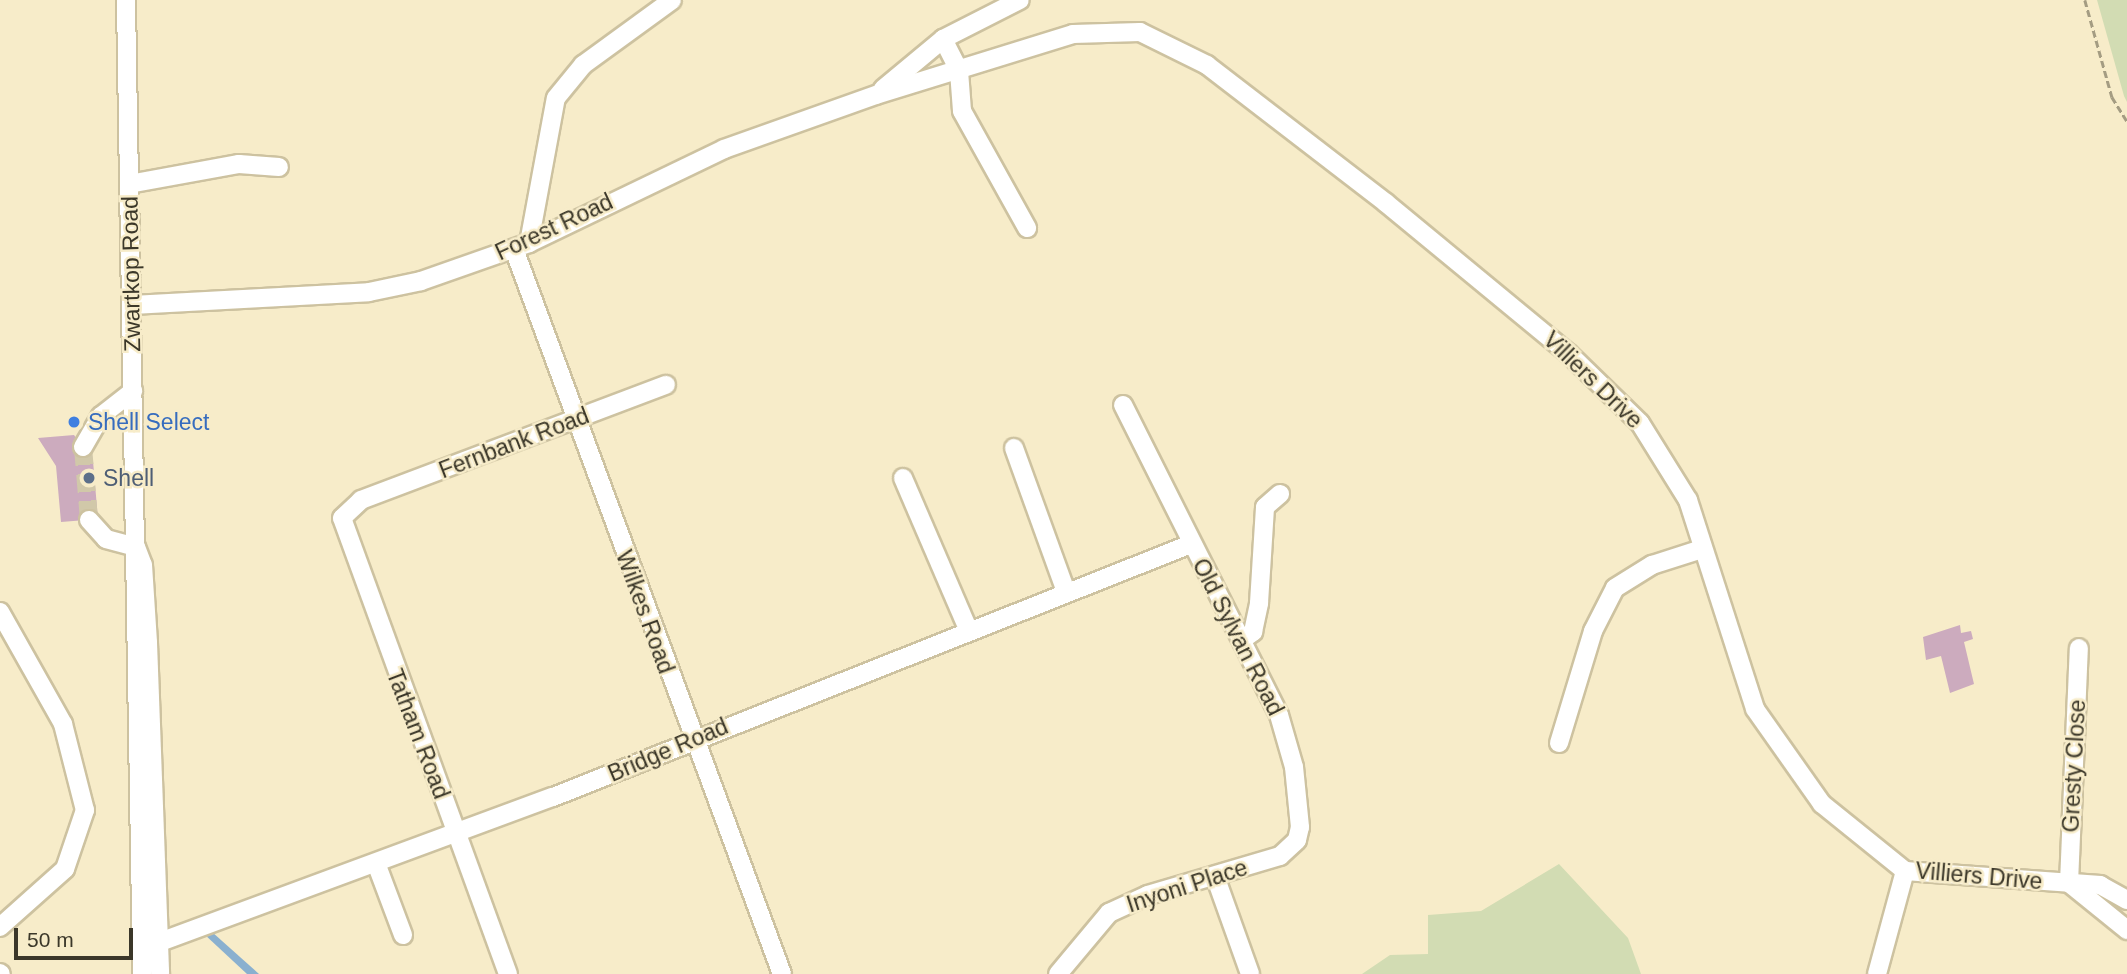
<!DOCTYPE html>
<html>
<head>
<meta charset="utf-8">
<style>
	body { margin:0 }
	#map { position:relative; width:2127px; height:974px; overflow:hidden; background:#f7ecc9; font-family:Helvetica,sans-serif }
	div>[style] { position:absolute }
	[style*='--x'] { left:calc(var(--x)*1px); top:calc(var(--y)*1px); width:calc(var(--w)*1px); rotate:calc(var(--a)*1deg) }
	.green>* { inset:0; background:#d2dcb3 }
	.water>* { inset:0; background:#8ab0cf }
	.building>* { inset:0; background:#ccabbe }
	.minor-tunnel>* { height:18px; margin-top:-9px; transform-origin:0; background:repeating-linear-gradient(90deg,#d1c8a9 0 18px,transparent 0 27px) }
	.path>* { height:2.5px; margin-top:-1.25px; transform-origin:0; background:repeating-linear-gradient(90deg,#a49c82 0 7px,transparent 0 10.5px) }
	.roads { filter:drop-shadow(2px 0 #cdc2a0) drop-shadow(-2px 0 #cdc2a0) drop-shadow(0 2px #cdc2a0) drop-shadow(0 -2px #cdc2a0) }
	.minor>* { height:18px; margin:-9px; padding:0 9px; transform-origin:9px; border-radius:9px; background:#fff }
	.dots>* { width:19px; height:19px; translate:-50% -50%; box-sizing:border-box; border:4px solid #f7ecc9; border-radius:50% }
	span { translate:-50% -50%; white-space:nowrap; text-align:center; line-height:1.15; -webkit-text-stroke:5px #f7ecc9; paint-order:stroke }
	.street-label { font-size:23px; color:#3b3729 }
	.shop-label { font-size:23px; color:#366cbe }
	.left { translate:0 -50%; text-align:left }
	.service-label { font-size:23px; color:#4e5e75 }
	.scale { position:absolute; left:14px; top:928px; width:119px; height:32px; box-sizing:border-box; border:4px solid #3b3729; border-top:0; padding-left:9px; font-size:21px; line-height:24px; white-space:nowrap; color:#3b3729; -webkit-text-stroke:5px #f7ecc9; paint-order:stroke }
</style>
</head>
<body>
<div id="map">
	<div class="green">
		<div style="clip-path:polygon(2097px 0,2127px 0,2127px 102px,2124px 96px)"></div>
		<div style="clip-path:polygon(1559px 864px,1628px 938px,1641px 974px,1362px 974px,1390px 955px,1428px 954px,1428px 915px,1481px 911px)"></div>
	</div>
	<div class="water">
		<div style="clip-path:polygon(212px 932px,259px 974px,247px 974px,204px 934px)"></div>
	</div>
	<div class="building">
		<div style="clip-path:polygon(74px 435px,93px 461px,98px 519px,61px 522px,56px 466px,38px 438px)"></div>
		<div style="clip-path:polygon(1960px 625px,1961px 633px,1971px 631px,1973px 639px,1964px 642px,1974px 684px,1950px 693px,1941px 656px,1926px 660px,1923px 637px)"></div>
	</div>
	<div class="minor-tunnel">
		<div style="--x:83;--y:447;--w:73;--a:85.3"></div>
	</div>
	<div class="path">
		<div style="--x:2085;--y:0;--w:101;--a:74.4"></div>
		<div style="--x:2112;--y:97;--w:28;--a:58"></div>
	</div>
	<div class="roads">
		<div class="minor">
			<div style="--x:126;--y:0;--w:974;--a:89.06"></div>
			<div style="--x:943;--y:39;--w:36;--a:63"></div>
			<div style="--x:959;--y:71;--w:40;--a:85.7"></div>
			<div style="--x:962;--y:111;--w:134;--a:60.9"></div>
			<div style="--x:883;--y:89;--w:78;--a:-39.8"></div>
			<div style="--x:943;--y:39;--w:86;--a:-26.9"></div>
			<div style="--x:129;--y:184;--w:112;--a:-10.3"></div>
			<div style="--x:239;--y:164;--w:40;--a:4.3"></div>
			<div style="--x:529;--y:243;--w:147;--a:-79.5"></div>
			<div style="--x:556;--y:98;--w:43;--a:-50.7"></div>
			<div style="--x:583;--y:65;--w:110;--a:-36.1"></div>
			<div style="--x:514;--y:249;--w:773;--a:69.71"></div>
			<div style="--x:132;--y:305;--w:237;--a:-3.1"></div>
			<div style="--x:369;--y:292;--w:53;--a:-11.9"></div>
			<div style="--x:421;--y:281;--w:114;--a:-19.4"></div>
			<div style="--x:529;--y:243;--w:216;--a:-25.7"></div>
			<div style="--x:724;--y:149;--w:161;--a:-19.6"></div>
			<div style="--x:876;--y:95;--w:206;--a:-17.2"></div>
			<div style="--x:1073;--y:34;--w:67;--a:-1.7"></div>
			<div style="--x:1140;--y:32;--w:75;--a:26.2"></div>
			<div style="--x:1207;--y:65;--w:226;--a:37.6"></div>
			<div style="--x:1386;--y:203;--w:236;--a:39.5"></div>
			<div style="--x:1568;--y:353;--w:100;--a:44.2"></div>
			<div style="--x:1640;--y:423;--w:91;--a:58.1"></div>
			<div style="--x:1688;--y:500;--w:219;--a:72.2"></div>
			<div style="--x:1755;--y:709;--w:116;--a:54.8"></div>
			<div style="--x:1822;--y:804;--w:107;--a:38.9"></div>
			<div style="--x:1905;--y:871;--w:196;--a:4.1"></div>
			<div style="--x:2100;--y:885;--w:31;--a:29"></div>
			<div style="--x:83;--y:447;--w:36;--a:-60"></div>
			<div style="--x:101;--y:416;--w:41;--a:-38"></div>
			<div style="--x:1014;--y:448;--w:153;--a:70.1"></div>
			<div style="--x:903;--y:478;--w:164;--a:66.7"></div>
			<div style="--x:89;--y:520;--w:25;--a:48"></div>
			<div style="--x:106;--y:539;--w:31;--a:15"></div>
			<div style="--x:136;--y:547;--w:19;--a:69"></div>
			<div style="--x:143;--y:565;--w:78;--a:86.3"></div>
			<div style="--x:148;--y:643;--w:331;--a:87.9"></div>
			<div style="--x:0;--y:612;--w:129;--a:60.6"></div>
			<div style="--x:63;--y:724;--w:89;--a:75.7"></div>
			<div style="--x:85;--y:810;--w:62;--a:108.7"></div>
			<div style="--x:65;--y:869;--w:87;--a:138.3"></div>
			<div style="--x:1242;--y:640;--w:14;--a:-36"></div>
			<div style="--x:1253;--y:632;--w:30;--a:-78"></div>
			<div style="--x:1259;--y:603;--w:96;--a:-86.4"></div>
			<div style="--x:1265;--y:507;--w:20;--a:-41"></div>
			<div style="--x:1559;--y:743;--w:117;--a:-73.1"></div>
			<div style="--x:1593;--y:631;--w:48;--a:-62.9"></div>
			<div style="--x:1615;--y:588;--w:44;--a:-31.9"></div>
			<div style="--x:1652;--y:565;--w:52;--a:-17.7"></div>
			<div style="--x:376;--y:863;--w:77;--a:69.4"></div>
			<div style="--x:1215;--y:876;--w:104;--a:70.3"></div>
			<div style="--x:2069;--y:883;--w:235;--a:-87.6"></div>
			<div style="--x:2069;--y:883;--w:75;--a:39"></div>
			<div style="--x:141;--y:949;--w:439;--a:-20.3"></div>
			<div style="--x:553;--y:797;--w:686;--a:-21.63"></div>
			<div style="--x:0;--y:973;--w:1;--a:45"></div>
			<div style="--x:508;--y:974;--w:485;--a:-110"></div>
			<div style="--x:342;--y:518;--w:26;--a:-43"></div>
			<div style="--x:361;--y:500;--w:326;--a:-20.7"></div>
			<div style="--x:1058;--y:974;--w:80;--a:-50.1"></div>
			<div style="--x:1109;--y:913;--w:43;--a:-24.8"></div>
			<div style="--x:1148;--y:895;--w:138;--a:-16.5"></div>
			<div style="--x:1280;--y:856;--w:23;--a:-43"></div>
			<div style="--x:1297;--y:840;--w:13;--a:-77"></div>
			<div style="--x:1300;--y:827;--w:60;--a:-95.7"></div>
			<div style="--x:1294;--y:767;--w:54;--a:-106.1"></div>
			<div style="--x:1279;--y:715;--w:347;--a:-116.7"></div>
			<div style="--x:1877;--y:974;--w:107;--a:-74.8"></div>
		</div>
	</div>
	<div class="dots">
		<div style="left:74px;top:422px;background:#3f7fe0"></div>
		<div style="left:89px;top:478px;background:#5c6f8a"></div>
	</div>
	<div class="street-label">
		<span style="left:554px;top:227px;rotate:-25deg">Forest Road</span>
		<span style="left:131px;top:274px;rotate:-91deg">Zwartkop Road</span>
		<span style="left:1593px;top:380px;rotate:44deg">Villiers Drive</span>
		<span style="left:514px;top:443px;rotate:-21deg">Fernbank Road</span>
		<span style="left:645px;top:612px;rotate:70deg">Wilkes Road</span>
		<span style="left:1238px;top:637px;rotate:63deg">Old Sylvan Road</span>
		<span style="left:418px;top:734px;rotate:69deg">Tatham Road</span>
		<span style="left:668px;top:750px;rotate:-23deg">Bridge Road</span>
		<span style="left:2074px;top:766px;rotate:-87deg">Gresty Close</span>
		<span style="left:1979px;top:876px;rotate:5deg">Villiers Drive</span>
		<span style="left:1187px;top:886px;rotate:-18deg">Inyoni Place</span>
	</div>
	<div class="shop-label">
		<span class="left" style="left:88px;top:422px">Shell Select</span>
	</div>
	<div class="service-label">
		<span class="left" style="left:103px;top:478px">Shell</span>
	</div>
	<div class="scale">50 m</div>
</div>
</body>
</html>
